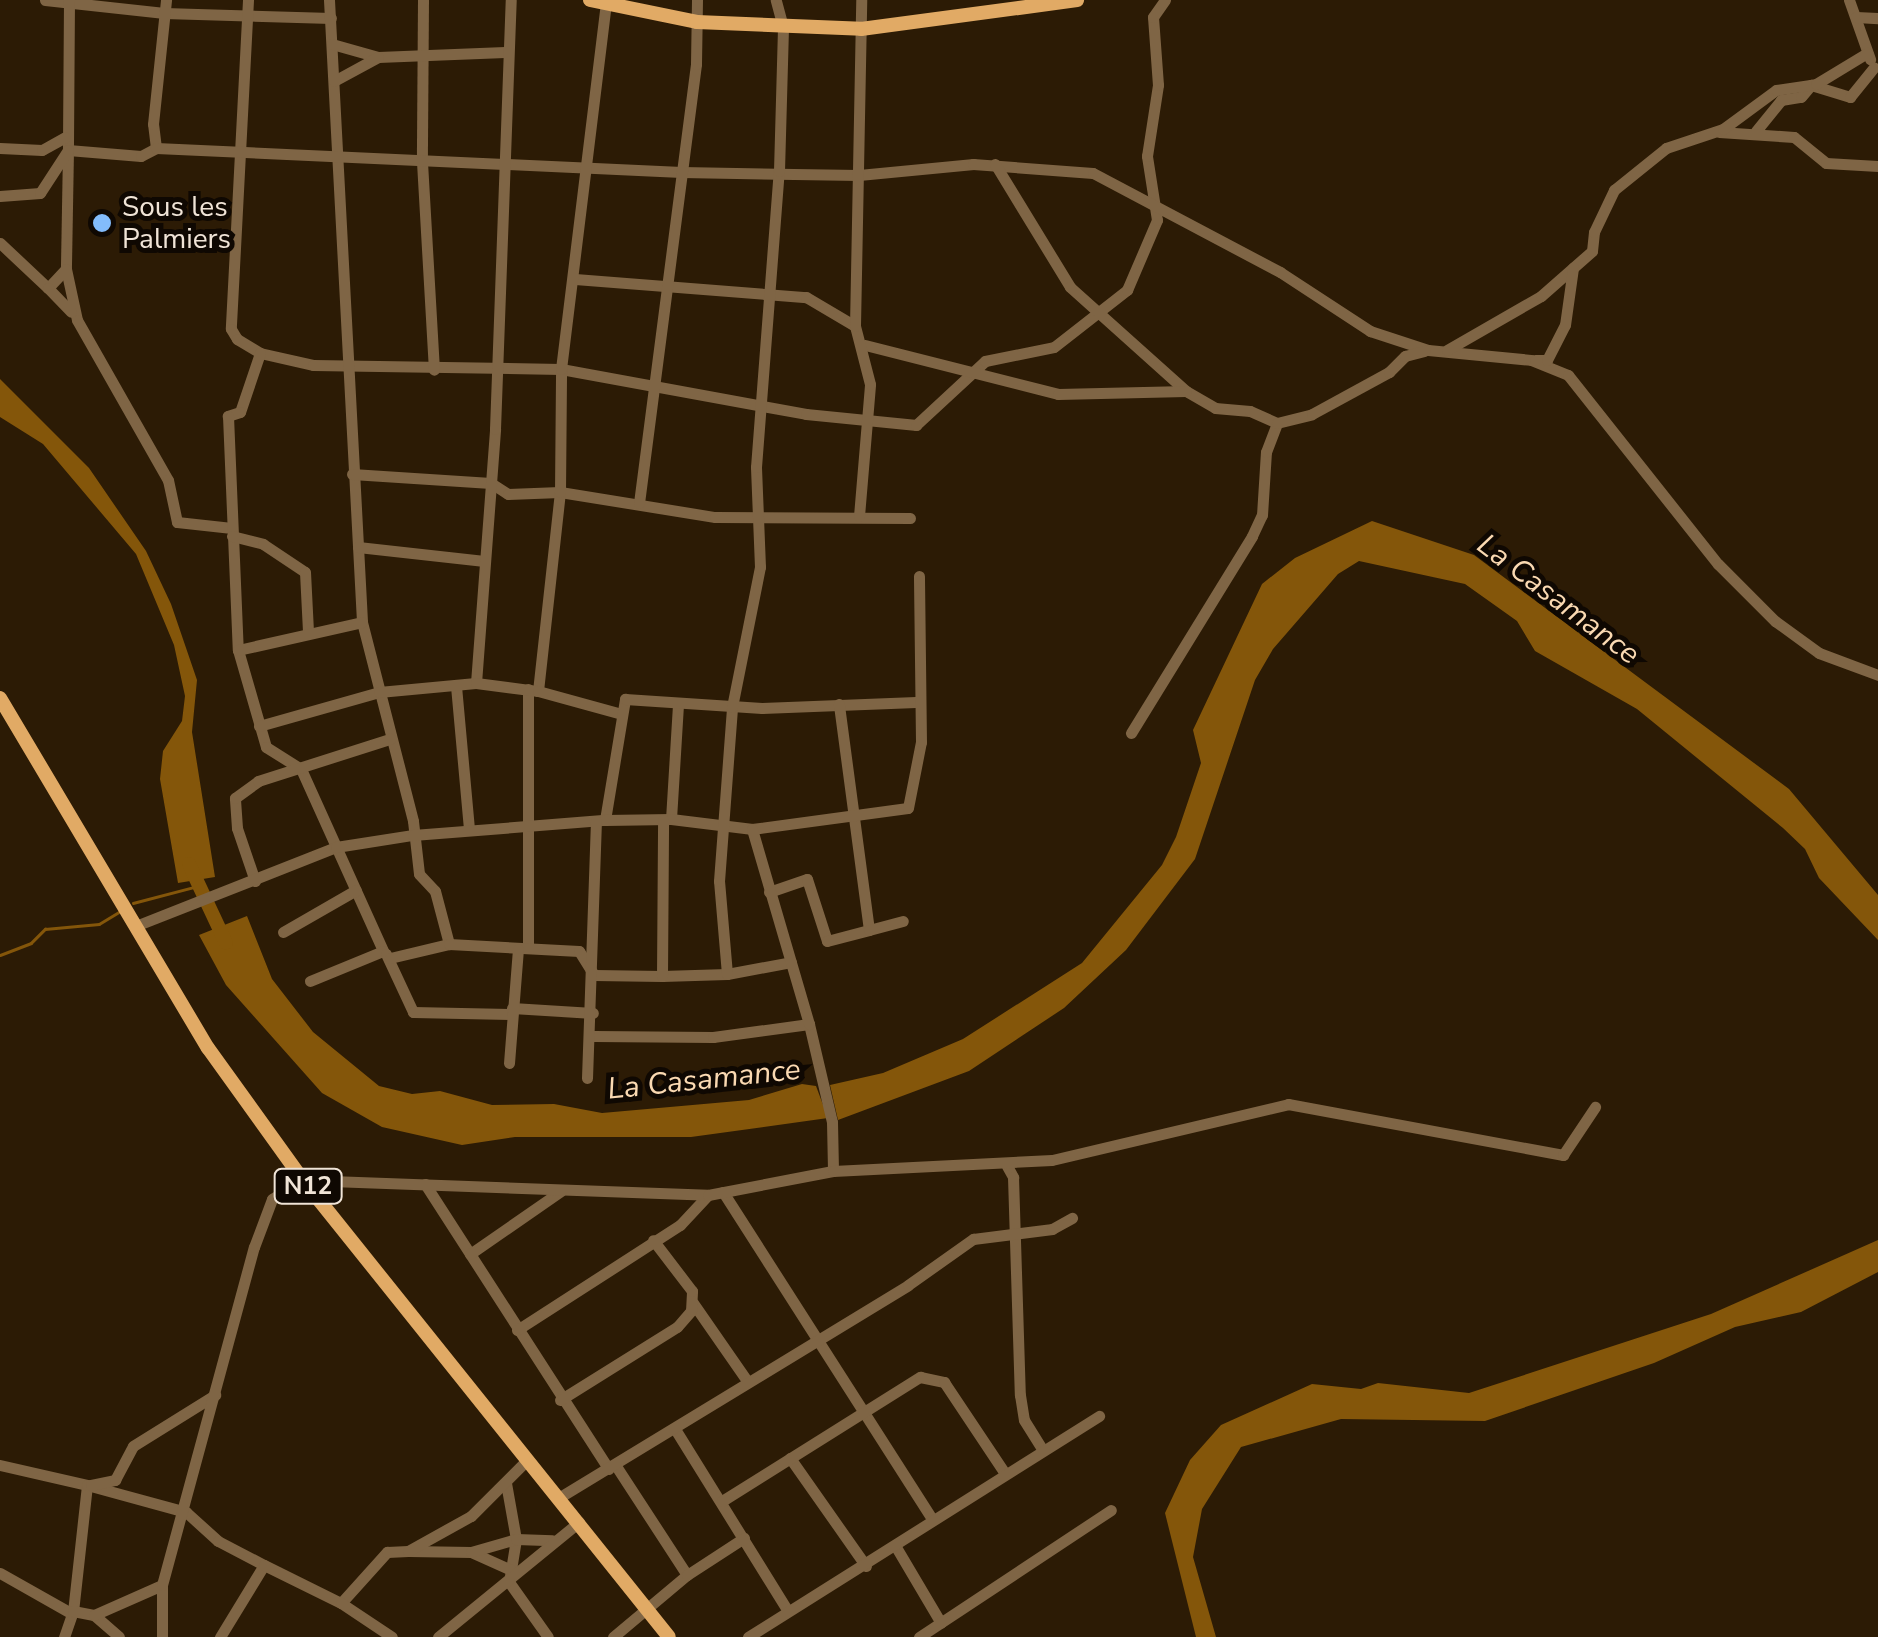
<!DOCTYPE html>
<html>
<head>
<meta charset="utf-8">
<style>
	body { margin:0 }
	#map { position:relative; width:1878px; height:1637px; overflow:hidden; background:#2c1b05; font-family:"Nunito Sans",sans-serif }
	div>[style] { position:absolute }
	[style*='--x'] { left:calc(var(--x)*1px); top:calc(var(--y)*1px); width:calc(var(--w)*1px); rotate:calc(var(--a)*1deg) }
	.water>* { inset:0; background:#84560a }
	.stream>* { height:2.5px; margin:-1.25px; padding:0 1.25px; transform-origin:1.25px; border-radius:1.25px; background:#84560a }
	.river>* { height:14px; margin:-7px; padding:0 7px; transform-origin:7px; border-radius:7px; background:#84560a }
	.minor>* { height:11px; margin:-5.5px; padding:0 5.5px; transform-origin:5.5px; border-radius:5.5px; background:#7f6545 }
	.major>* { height:14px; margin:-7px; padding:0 7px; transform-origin:7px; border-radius:7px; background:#e1aa65 }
	.dots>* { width:28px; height:28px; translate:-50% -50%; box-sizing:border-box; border:5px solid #0f0802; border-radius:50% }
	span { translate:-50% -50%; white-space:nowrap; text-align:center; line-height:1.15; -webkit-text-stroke:10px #0f0802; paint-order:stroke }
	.shield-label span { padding:2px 8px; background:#0f0802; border:2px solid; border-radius:8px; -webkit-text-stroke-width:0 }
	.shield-label { font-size:25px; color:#f0e4d7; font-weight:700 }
	.poi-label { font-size:28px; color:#f0e4d7 }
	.left { translate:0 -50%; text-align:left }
	.water-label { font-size:30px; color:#fad9b2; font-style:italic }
</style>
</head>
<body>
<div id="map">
	<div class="water">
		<div style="clip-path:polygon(0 379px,89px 468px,146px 551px,171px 604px,197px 680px,192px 732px,215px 877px,178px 883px,160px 779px,163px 751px,182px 721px,185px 696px,174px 645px,136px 554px,43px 444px,0 417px)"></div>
		<div style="clip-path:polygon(1372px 521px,1474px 555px,1789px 789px,1878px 895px,1878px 940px,1819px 878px,1805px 849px,1783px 828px,1637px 709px,1535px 651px,1517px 621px,1465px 584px,1359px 561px,1338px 574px,1273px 649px,1255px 680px,1195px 859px,1126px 950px,1064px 1008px,969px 1071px,838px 1120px,830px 1085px,883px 1073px,963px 1039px,1082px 963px,1162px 865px,1176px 837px,1201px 763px,1193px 730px,1262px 584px,1295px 558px)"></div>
		<div style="clip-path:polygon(247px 916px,272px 979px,313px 1032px,379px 1086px,412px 1094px,440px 1091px,492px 1105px,554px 1104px,602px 1113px,749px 1100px,802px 1084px,816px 1086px,828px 1118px,691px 1137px,515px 1137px,462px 1145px,382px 1127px,322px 1093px,226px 985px,199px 935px)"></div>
		<div style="clip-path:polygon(1878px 1240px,1878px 1272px,1801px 1312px,1735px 1327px,1654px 1363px,1485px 1421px,1341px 1419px,1241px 1447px,1202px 1509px,1193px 1557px,1216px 1637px,1196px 1637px,1165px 1513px,1190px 1460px,1221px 1425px,1312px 1384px,1361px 1389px,1378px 1383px,1469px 1393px,1711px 1314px)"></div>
	</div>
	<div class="stream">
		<div style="--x:133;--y:903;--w:67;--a:-14.7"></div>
		<div style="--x:0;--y:955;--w:33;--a:-21"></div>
		<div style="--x:31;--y:943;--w:20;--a:-45"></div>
		<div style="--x:45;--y:929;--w:54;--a:-5.3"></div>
		<div style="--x:99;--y:924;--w:26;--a:-31"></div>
	</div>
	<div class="river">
		<div style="--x:189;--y:864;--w:87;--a:64.9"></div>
	</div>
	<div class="minor">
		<div style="--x:45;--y:0;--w:120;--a:6.2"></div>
		<div style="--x:164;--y:13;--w:167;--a:1.7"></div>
		<div style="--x:69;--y:0;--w:150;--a:90.4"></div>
		<div style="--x:68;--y:150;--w:73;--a:4.7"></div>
		<div style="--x:141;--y:156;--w:17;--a:-28"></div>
		<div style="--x:156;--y:148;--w:24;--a:-97"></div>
		<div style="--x:153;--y:124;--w:125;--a:-84"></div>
		<div style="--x:248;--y:0;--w:329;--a:93"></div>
		<div style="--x:231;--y:329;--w:12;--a:59"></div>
		<div style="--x:237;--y:339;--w:27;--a:31"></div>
		<div style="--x:260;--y:353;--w:54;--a:12.8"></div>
		<div style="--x:313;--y:365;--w:248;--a:0.9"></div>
		<div style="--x:561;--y:369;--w:249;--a:10.4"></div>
		<div style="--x:806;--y:414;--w:111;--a:5.7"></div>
		<div style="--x:916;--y:425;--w:94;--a:-42.8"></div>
		<div style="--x:985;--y:361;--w:70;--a:-11.5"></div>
		<div style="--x:1054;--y:347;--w:93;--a:-38"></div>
		<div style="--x:1127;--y:290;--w:76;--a:-66.8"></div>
		<div style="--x:1157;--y:220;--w:65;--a:-98.9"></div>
		<div style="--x:1147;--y:156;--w:72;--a:-81.2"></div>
		<div style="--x:1158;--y:85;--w:68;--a:-94.2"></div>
		<div style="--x:1153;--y:17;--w:21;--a:-55"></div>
		<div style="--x:329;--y:0;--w:623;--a:86.96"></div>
		<div style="--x:362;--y:622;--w:205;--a:75.6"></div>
		<div style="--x:413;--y:821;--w:53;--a:83.5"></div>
		<div style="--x:419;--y:874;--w:23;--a:47"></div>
		<div style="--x:435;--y:891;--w:55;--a:75.2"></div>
		<div style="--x:423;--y:0;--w:162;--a:90.4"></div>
		<div style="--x:422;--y:162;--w:208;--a:86.7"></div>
		<div style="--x:1849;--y:0;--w:63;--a:70.4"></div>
		<div style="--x:1856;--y:17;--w:22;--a:3"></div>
		<div style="--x:332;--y:44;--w:48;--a:15.8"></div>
		<div style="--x:378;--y:57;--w:127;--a:-2.3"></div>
		<div style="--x:334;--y:81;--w:50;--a:-28.6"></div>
		<div style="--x:1756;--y:131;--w:40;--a:-51"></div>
		<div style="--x:1781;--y:100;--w:20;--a:-9"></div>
		<div style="--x:1801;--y:97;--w:16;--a:-50"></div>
		<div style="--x:1811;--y:85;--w:41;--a:17.1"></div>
		<div style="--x:1850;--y:97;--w:38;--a:-51"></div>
		<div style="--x:1719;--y:132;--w:75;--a:3.8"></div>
		<div style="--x:1794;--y:137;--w:41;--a:39.1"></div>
		<div style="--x:1826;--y:163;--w:52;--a:3.3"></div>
		<div style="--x:0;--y:148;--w:42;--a:2.7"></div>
		<div style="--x:42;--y:150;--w:26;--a:-29"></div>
		<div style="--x:156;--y:148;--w:526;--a:2.62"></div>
		<div style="--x:681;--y:172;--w:178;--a:1"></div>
		<div style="--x:859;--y:175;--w:115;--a:-5.5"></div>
		<div style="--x:973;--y:164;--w:120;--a:4.3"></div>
		<div style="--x:1093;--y:173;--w:212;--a:27.9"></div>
		<div style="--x:1280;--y:272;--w:108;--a:33.2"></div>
		<div style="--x:1370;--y:331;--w:61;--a:18.1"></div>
		<div style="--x:1428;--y:350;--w:103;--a:5.5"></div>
		<div style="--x:1531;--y:360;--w:40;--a:22"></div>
		<div style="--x:1568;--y:375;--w:241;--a:51.6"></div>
		<div style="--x:1718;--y:564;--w:81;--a:45"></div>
		<div style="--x:1775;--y:621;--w:54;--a:36"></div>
		<div style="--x:1819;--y:653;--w:63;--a:20.4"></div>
		<div style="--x:68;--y:150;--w:119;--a:91"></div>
		<div style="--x:66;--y:269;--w:52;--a:77.8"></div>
		<div style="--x:77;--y:320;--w:184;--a:60.4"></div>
		<div style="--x:168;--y:480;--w:43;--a:77.9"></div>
		<div style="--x:177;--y:522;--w:55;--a:6.2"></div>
		<div style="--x:995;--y:164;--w:144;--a:58.6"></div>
		<div style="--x:1070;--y:287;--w:156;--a:41.9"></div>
		<div style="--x:1186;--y:391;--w:34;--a:30"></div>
		<div style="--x:1215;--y:408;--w:35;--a:5"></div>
		<div style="--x:1250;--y:411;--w:30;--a:24"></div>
		<div style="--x:0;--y:196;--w:40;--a:-4.3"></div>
		<div style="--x:40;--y:193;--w:51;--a:-56.9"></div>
		<div style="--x:0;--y:243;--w:66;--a:43.2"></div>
		<div style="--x:48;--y:288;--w:26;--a:-47"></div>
		<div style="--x:575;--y:279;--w:232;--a:4.5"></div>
		<div style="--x:806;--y:297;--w:57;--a:30.6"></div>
		<div style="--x:48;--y:288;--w:33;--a:46"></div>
		<div style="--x:865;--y:345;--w:199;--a:14.2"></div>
		<div style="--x:1058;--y:394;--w:128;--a:-1.3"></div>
		<div style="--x:1447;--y:350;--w:108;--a:-29.9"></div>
		<div style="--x:1541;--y:296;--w:68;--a:-41.4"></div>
		<div style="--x:1592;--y:251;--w:19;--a:-84"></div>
		<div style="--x:1594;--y:232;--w:47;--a:-64.5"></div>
		<div style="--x:1614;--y:190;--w:67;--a:-38.9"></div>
		<div style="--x:1666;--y:148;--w:60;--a:-18.4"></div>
		<div style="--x:1723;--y:129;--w:66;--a:-36.3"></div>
		<div style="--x:1776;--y:90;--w:40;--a:-8.5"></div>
		<div style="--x:1816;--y:84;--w:60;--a:-31.3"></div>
		<div style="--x:260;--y:353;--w:62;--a:108.7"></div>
		<div style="--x:240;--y:412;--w:13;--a:162"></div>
		<div style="--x:228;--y:416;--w:234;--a:87.6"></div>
		<div style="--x:238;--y:650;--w:101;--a:73.9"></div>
		<div style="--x:266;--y:747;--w:41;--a:32.2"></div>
		<div style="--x:301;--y:769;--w:200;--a:65.7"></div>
		<div style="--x:383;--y:951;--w:79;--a:157.7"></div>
		<div style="--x:1535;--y:360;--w:12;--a:0"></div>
		<div style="--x:1547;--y:360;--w:39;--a:-63"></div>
		<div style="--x:1565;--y:325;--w:58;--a:-82"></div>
		<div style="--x:352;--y:474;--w:139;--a:3.7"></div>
		<div style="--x:491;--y:483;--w:20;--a:33"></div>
		<div style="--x:508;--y:494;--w:52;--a:-2.2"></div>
		<div style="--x:560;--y:492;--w:157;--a:9.2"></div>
		<div style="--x:715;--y:517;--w:195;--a:0.3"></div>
		<div style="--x:639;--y:503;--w:443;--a:-82.6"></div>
		<div style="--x:696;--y:64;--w:64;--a:-89.1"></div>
		<div style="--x:859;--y:516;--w:132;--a:-85.2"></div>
		<div style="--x:870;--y:384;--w:60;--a:-104.5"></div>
		<div style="--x:855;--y:326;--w:326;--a:-88.9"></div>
		<div style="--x:232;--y:536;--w:32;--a:14"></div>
		<div style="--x:263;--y:544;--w:50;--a:33.7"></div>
		<div style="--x:305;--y:572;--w:60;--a:87.1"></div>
		<div style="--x:358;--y:547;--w:127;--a:6.3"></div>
		<div style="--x:238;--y:650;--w:127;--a:-12.7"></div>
		<div style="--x:476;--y:683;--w:255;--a:-85.7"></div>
		<div style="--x:495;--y:429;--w:429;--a:-87.9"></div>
		<div style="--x:456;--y:686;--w:143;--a:84.8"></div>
		<div style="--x:528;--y:689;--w:259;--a:90"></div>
		<div style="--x:538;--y:691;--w:200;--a:-83.7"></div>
		<div style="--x:560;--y:492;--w:123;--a:-89.5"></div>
		<div style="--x:561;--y:369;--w:372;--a:-83"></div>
		<div style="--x:259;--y:726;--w:125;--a:-15.8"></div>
		<div style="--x:379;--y:692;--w:97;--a:-5.3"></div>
		<div style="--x:476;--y:683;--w:63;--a:7.4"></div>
		<div style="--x:538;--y:691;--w:83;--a:15.4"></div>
		<div style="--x:1131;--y:733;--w:231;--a:-58.4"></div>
		<div style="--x:1252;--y:536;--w:23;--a:-65"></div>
		<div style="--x:1262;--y:515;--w:63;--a:-86.4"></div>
		<div style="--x:1266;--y:452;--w:31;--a:-69"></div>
		<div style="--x:1277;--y:423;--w:36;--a:-14"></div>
		<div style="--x:1312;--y:414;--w:88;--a:-28.6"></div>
		<div style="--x:1389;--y:372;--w:23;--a:-45"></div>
		<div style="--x:1405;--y:356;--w:20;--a:-15"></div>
		<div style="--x:671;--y:819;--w:115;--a:-86.5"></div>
		<div style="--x:605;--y:820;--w:123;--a:-80.6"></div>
		<div style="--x:625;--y:699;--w:137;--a:3.8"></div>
		<div style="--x:762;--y:708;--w:154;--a:-2.2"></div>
		<div style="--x:255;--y:881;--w:56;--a:-108.8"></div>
		<div style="--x:237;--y:828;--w:30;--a:-94"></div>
		<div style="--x:235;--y:798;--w:29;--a:-36"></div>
		<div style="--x:258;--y:781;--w:139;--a:-17.7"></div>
		<div style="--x:769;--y:892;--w:40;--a:-18.9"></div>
		<div style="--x:807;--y:879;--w:65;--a:72.1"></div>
		<div style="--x:827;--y:941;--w:43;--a:-14.7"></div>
		<div style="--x:869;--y:930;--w:228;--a:-97.6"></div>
		<div style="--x:138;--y:925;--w:213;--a:-21.5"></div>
		<div style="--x:336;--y:847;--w:78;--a:-8.9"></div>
		<div style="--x:413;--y:835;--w:193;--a:-4.5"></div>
		<div style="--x:605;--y:820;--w:66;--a:-0.9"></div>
		<div style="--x:671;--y:819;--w:82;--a:7"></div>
		<div style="--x:752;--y:829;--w:157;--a:-7.7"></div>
		<div style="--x:908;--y:808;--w:67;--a:-78.9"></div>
		<div style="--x:921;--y:742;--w:166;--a:-90.7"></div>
		<div style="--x:869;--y:930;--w:35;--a:-15"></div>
		<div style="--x:283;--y:932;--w:84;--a:-29.9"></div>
		<div style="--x:386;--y:954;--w:64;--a:65"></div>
		<div style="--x:413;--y:1012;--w:97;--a:1.2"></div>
		<div style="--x:390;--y:958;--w:61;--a:-13.3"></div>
		<div style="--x:449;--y:944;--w:130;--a:3.1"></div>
		<div style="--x:579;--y:951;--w:28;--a:58"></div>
		<div style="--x:594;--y:975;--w:68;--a:0.8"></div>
		<div style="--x:662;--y:976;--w:65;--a:-1.8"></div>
		<div style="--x:727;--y:974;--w:65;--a:-10.6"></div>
		<div style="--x:727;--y:974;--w:93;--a:-94.9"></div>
		<div style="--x:719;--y:881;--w:174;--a:-85.7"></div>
		<div style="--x:732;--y:707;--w:143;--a:-78.7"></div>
		<div style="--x:760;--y:567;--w:100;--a:-92.3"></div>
		<div style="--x:756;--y:467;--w:297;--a:-85.6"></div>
		<div style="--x:779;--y:171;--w:144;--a:-88.4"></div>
		<div style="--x:783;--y:27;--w:28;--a:-105"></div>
		<div style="--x:662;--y:976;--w:156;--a:-89.6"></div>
		<div style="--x:512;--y:1008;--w:81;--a:3.5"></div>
		<div style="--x:809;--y:1024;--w:101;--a:76.8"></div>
		<div style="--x:832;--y:1122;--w:49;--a:88.8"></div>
		<div style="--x:594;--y:1036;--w:119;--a:0.5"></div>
		<div style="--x:713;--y:1037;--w:97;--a:-7.7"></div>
		<div style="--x:809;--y:1024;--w:203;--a:-106.3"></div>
		<div style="--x:509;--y:1063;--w:114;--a:-85.5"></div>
		<div style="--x:587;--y:1078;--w:257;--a:-88"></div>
		<div style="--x:1007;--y:1166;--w:13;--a:61"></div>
		<div style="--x:1013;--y:1177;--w:218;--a:88.2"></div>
		<div style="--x:1020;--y:1395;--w:25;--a:81"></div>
		<div style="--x:1024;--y:1420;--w:34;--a:58"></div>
		<div style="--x:425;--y:1184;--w:339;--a:57.2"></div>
		<div style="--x:723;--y:1192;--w:389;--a:57.4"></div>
		<div style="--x:470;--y:1254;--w:111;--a:-34.7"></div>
		<div style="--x:693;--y:1303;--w:96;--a:55.2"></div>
		<div style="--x:517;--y:1330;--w:194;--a:-32.8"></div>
		<div style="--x:680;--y:1225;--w:41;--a:-47"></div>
		<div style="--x:560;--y:1400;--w:138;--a:-32"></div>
		<div style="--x:677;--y:1327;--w:21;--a:-49"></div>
		<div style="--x:691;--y:1311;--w:20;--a:-87"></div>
		<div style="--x:692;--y:1291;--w:64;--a:-127.4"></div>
		<div style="--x:675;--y:1429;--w:214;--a:58.2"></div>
		<div style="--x:790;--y:1458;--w:132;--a:54.9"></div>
		<div style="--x:0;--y:1465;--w:89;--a:12.9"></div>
		<div style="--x:87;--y:1485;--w:127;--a:96.3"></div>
		<div style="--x:73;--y:1611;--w:28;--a:109"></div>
		<div style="--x:616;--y:1466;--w:130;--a:56.9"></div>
		<div style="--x:506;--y:1483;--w:57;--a:79.9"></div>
		<div style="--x:516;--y:1539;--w:44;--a:99.2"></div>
		<div style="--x:509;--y:1582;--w:67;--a:54.7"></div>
		<div style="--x:87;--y:1485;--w:103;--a:15.3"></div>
		<div style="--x:186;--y:1512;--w:43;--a:42.2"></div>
		<div style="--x:218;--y:1541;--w:52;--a:27.6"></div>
		<div style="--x:91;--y:1485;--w:25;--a:-12"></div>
		<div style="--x:115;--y:1480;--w:38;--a:-62"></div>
		<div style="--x:133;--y:1446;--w:97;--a:-31.9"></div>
		<div style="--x:560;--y:1497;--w:407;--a:-31.3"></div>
		<div style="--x:908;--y:1285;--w:80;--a:-35.3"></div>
		<div style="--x:973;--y:1239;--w:80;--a:-7.2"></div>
		<div style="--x:1052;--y:1229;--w:23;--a:-29"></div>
		<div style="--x:722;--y:1501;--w:234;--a:-32.1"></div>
		<div style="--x:920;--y:1377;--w:25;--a:12"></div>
		<div style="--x:944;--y:1382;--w:108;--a:56.3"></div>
		<div style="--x:896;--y:1547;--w:88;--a:59.4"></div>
		<div style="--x:409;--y:1551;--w:62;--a:0.9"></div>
		<div style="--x:471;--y:1552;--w:44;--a:24.2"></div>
		<div style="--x:471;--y:1552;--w:47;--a:-16.1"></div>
		<div style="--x:516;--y:1539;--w:36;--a:2"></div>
		<div style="--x:0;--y:1573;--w:79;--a:29.5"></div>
		<div style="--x:341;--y:1603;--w:69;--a:-48"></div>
		<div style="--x:387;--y:1552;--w:21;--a:-3"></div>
		<div style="--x:408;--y:1551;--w:72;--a:-29.1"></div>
		<div style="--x:471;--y:1516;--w:79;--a:-45"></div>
		<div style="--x:73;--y:1611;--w:21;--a:11"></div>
		<div style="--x:94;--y:1615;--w:33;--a:41"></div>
		<div style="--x:94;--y:1615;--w:74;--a:-23.8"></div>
		<div style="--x:162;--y:1637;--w:52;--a:-90"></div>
		<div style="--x:162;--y:1585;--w:350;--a:-74.8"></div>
		<div style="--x:254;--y:1247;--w:51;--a:-69.4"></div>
		<div style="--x:272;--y:1199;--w:36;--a:-32"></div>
		<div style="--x:303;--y:1180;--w:405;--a:2.1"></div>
		<div style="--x:708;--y:1195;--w:127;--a:-10.9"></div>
		<div style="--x:833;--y:1171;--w:219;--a:-2.9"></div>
		<div style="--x:1052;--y:1160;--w:243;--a:-13.3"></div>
		<div style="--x:1288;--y:1104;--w:280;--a:10.5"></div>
		<div style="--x:1563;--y:1155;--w:58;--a:-56.3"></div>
		<div style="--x:220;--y:1637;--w:84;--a:-58.6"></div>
		<div style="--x:264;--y:1565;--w:86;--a:26.3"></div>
		<div style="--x:341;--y:1603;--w:61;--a:33.7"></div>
		<div style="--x:438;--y:1637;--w:182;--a:-39.2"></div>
		<div style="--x:613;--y:1637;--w:97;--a:-40"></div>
		<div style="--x:687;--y:1575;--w:68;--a:-33"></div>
		<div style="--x:748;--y:1637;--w:415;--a:-32.2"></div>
		<div style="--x:919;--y:1637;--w:230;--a:-33.5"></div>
	</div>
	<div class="major">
		<div style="--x:590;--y:0;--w:109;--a:11.6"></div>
		<div style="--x:697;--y:22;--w:164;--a:2.4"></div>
		<div style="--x:861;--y:29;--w:218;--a:-7.6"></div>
		<div style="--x:0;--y:698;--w:407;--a:59.3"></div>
		<div style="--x:208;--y:1048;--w:163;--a:54.3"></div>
		<div style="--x:303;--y:1180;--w:585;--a:51.31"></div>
	</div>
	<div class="dots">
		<div style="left:102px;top:223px;background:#83bcfb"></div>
	</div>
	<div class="shield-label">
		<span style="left:308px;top:1186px">N12</span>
	</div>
	<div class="poi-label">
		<span class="left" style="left:122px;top:223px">Sous les<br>Palmiers</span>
	</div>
	<div class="water-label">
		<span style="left:1558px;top:600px;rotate:37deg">La Casamance</span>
		<span style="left:704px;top:1080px;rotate:-6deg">La Casamance</span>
	</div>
</div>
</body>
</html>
